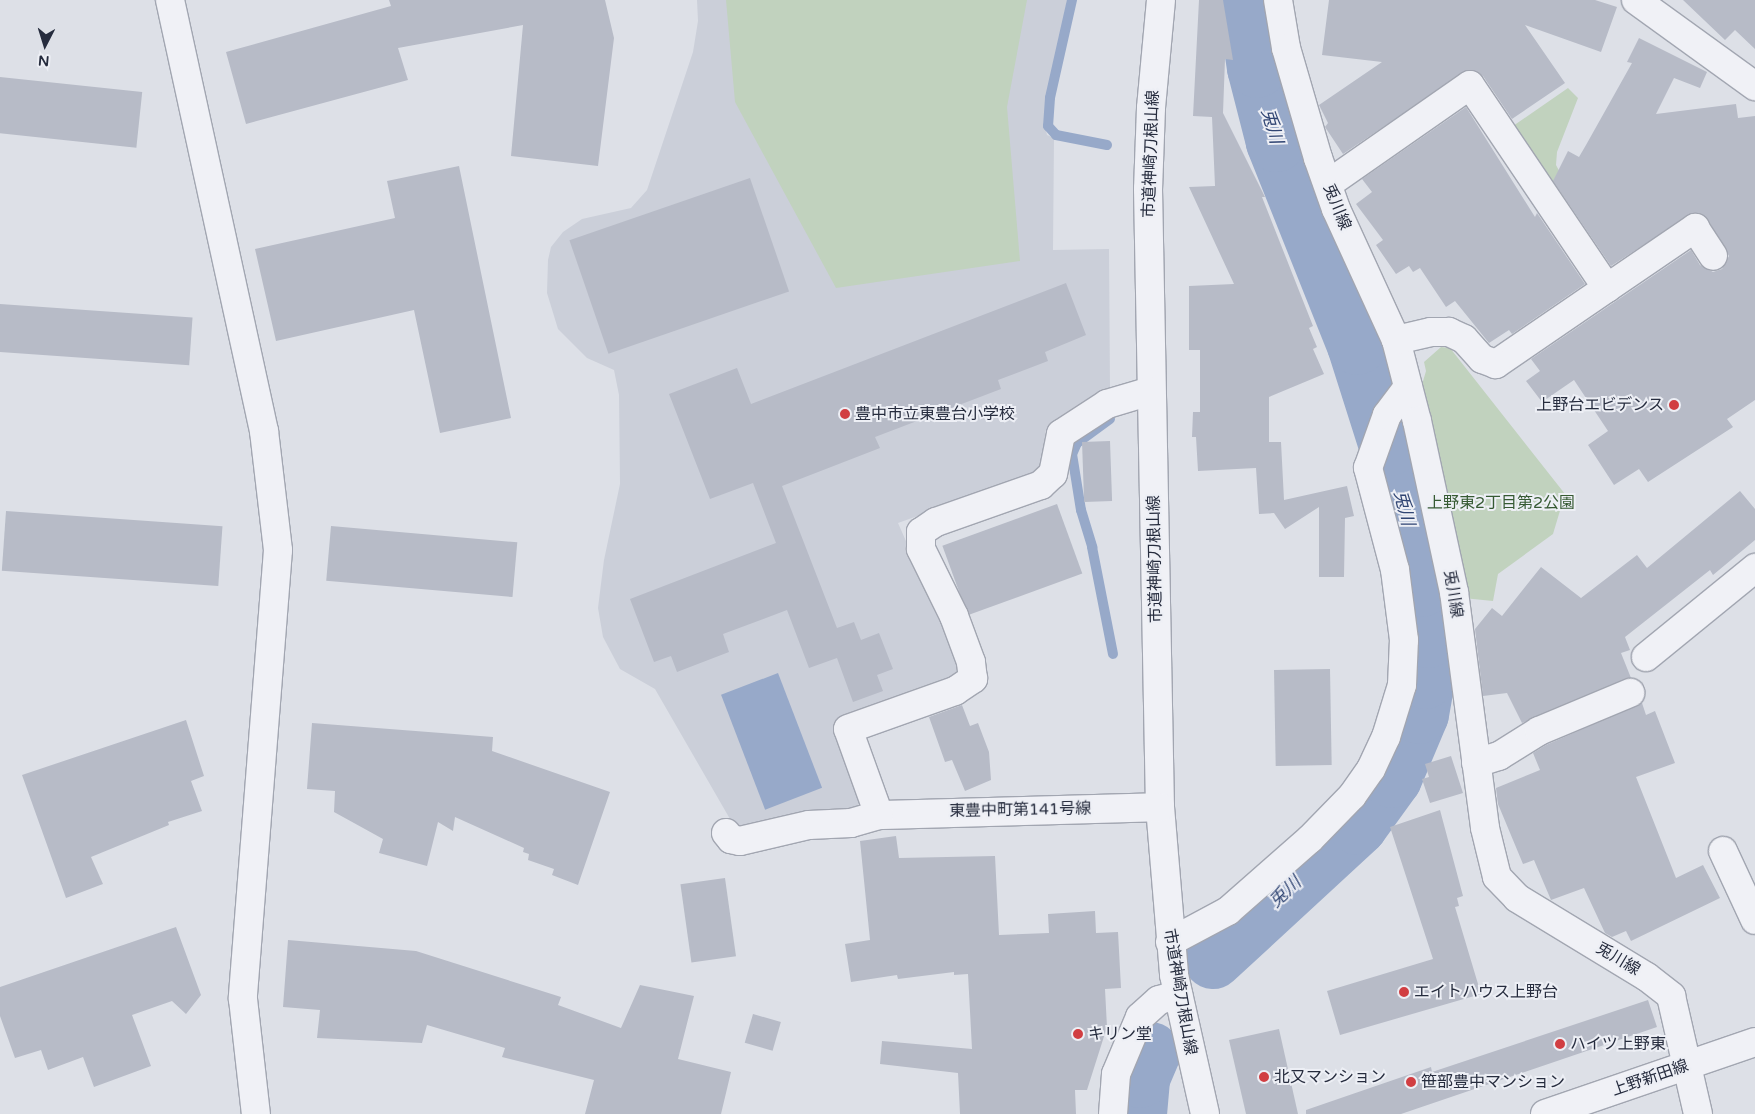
<!DOCTYPE html>
<html>
<head>
<meta charset="utf-8">
<style>
	body { margin:0 }
	#map { position:relative; width:1755px; height:1114px; overflow:hidden; background:#dde0e7; font-family:"Varela Round","Noto Sans JP",sans-serif }
	div>[style] { position:absolute }
	[style*='--x'] { left:calc(var(--x)*1px); top:calc(var(--y)*1px); width:calc(var(--w)*1px); rotate:calc(var(--a)*1deg) }
	.built>* { inset:0; background:#cbcfd9 }
	.green>* { inset:0; background:#c1d2be }
	.water>* { inset:0; background:#97a9c9; transform-origin:0 0 }
	.stream>* { height:10px; margin:-5px; padding:0 5px; transform-origin:5px; border-radius:5px; background:#97a9c9 }
	.river>* { height:60px; margin:-30px; padding:0 30px; transform-origin:30px; border-radius:30px; background:#97a9c9 }
	.building>* { inset:0; background:#b7bbc7; transform-origin:0 0 }
	.roads { filter:drop-shadow(1px 0 #a2a6b1) drop-shadow(-1px 0 #a2a6b1) drop-shadow(0 1px #a2a6b1) drop-shadow(0 -1px #a2a6b1) }
	.minor>* { height:28px; margin:-14px; padding:0 14px; transform-origin:14px; border-radius:14px; background:#f0f1f6 }
	.dots>* { width:14px; height:14px; translate:-50% -50%; box-sizing:border-box; border:2px solid #edeff5; border-radius:50% }
	span { translate:-50% -50%; white-space:nowrap; text-align:center; line-height:1.15; -webkit-text-stroke:4px #edeff5; paint-order:stroke }
	.street-label { font-size:16px; color:#262c3e }
	.poi-label { font-size:16px; color:#262c3e }
	.right { translate:-100% -50%; text-align:right }
	.left { translate:0 -50%; text-align:left }
	.park-label { font-size:16px; color:#365a33 }
	.water-label { font-size:18px; color:#304573; font-style:italic }
	.north { position:absolute; left:20px; top:20px; width:50px; height:50px; -webkit-text-stroke:4px #edeff5; paint-order:stroke; rotate:185deg; font-size:14px; font-weight:700; line-height:20px; text-align:center; color:#262c3e }
	.north::after { content:''; display:block; margin:auto; width:18px; height:22px; background:#262c3e; clip-path:polygon(50% 0,100% 100%,50% 72%,0 100%) }
</style>
</head>
<body>
<div id="map">
	<div class="built">
		<div style="clip-path:polygon(697px 0,1067px 0,1044px 121px,1047px 135px,1054px 138px,1053px 250px,1109px 249px,1110px 388px,1046px 429px,1040px 472px,898px 523px,942px 623px,958px 669px,952px 681px,836px 724px,862px 799px,855px 810px,746px 831px,730px 819px,655px 689px,620px 669px,603px 637px,598px 608px,604px 560px,620px 484px,619px 395px,614px 370px,587px 358px,558px 329px,547px 293px,548px 260px,551px 247px,563px 232px,582px 219px,631px 208px,647px 190px,693px 52px,698px 21px)"></div>
	</div>
	<div class="green">
		<div style="clip-path:polygon(726px 0,1027px 0,1007px 107px,1020px 261px,836px 288px,735px 102px)"></div>
		<div style="clip-path:polygon(1568px 88px,1578px 98px,1557px 152px,1556px 165px,1564px 180px,1554px 187px,1513px 126px)"></div>
		<div style="clip-path:polygon(1441px 347px,1450px 348px,1565px 494px,1553px 534px,1498px 574px,1493px 601px,1463px 598px,1421px 388px,1426px 371px,1424px 362px)"></div>
	</div>
	<div class="water">
		<div style="left:778px;top:673px;width:123px;height:61px;rotate:69deg"></div>
	</div>
	<div class="stream">
		<div style="--x:1072;--y:0;--w:100;--a:102.7"></div>
		<div style="--x:1050;--y:98;--w:28;--a:94"></div>
		<div style="--x:1048;--y:126;--w:12;--a:48"></div>
		<div style="--x:1056;--y:135;--w:52;--a:11.1"></div>
		<div style="--x:1110;--y:419;--w:41;--a:144"></div>
		<div style="--x:1077;--y:443;--w:12;--a:114"></div>
		<div style="--x:1072;--y:454;--w:57;--a:80.9"></div>
		<div style="--x:1081;--y:510;--w:39;--a:73"></div>
		<div style="--x:1092;--y:547;--w:109;--a:78.9"></div>
	</div>
	<div class="river">
		<div style="--x:1213;--y:959;--w:197;--a:-42.7"></div>
		<div style="--x:1358;--y:825;--w:58;--a:-54.1"></div>
		<div style="--x:1392;--y:778;--w:69;--a:-67.1"></div>
		<div style="--x:1419;--y:714;--w:36;--a:-80"></div>
		<div style="--x:1425;--y:679;--w:41;--a:-85.8"></div>
		<div style="--x:1428;--y:638;--w:51;--a:-96.7"></div>
		<div style="--x:1422;--y:587;--w:145;--a:-103.2"></div>
		<div style="--x:1389;--y:446;--w:106;--a:-107.6"></div>
		<div style="--x:1357;--y:345;--w:219;--a:-111.8"></div>
		<div style="--x:1276;--y:142;--w:76;--a:-104.4"></div>
		<div style="--x:1257;--y:68;--w:69;--a:-98.4"></div>
		<div style="--x:1137;--y:1114;--w:36;--a:-85"></div>
		<div style="--x:1140;--y:1078;--w:28;--a:-67"></div>
	</div>
	<div class="building">
		<div style="clip-path:polygon(389px 0,605px 0,614px 38px,598px 166px,511px 156px,523px 25px,398px 48px,408px 80px,246px 124px,226px 52px,391px 6px)"></div>
		<div style="clip-path:polygon(1199px 0,1223px 0,1233px 60px,1225px 59px,1223px 113px,1265px 197px,1262px 197px,1313px 326px,1309px 328px,1317px 347px,1313px 349px,1324px 374px,1269px 397px,1269px 442px,1281px 442px,1284px 500px,1347px 486px,1354px 516px,1345px 518px,1344px 577px,1319px 577px,1319px 507px,1285px 529px,1274px 513px,1259px 514px,1256px 468px,1198px 471px,1196px 437px,1192px 437px,1193px 412px,1200px 412px,1200px 350px,1189px 350px,1189px 286px,1234px 284px,1189px 187px,1215px 186px,1212px 117px,1193px 116px)"></div>
		<div style="clip-path:polygon(1329px 0,1595px 0,1617px 7px,1601px 52px,1525px 25px,1565px 83px,1512px 119px,1483px 76px,1468px 70px,1343px 154px,1325px 127px,1328px 123px,1319px 105px,1382px 62px,1322px 55px)"></div>
		<div style="clip-path:polygon(1683px 0,1755px 0,1755px 49px,1735px 30px,1725px 40px)"></div>
		<div style="clip-path:polygon(1639px 38px,1707px 72px,1700px 88px,1674px 78px,1656px 114px,1736px 104px,1738px 118px,1755px 116px,1755px 400px,1727px 419px,1733px 427px,1648px 482px,1639px 469px,1614px 485px,1588px 445px,1608px 431px,1574px 380px,1542px 402px,1526px 381px,1540px 371px,1531px 359px,1691px 250px,1700px 265px,1713px 272px,1722px 269px,1729px 256px,1708px 220px,1693px 213px,1611px 266px,1553px 181px,1568px 151px,1579px 157px,1586px 145px,1632px 63px,1627px 62px)"></div>
		<div style="left:0;top:77px;width:143px;height:56px;rotate:6deg"></div>
		<div style="clip-path:polygon(1466px 107px,1535px 217px,1537px 213px,1585px 284px,1512px 334px,1509px 330px,1489px 343px,1455px 301px,1446px 307px,1420px 268px,1413px 272px,1409px 266px,1396px 274px,1376px 245px,1383px 240px,1356px 204px,1372px 192px,1362px 179px)"></div>
		<div style="clip-path:polygon(459px 166px,511px 418px,440px 433px,414px 310px,276px 341px,255px 249px,395px 218px,387px 181px)"></div>
		<div style="left:750px;top:178px;width:120px;height:191px;rotate:71deg"></div>
		<div style="clip-path:polygon(1066px 283px,1086px 335px,1045px 352px,1048px 361px,998px 380px,1001px 389px,875px 437px,880px 448px,782px 486px,837px 628px,854px 622px,861px 640px,879px 633px,893px 669px,877px 675px,883px 691px,853px 702px,837px 658px,809px 668px,787px 610px,723px 634px,729px 652px,677px 672px,671px 656px,654px 662px,630px 599px,776px 543px,753px 483px,710px 499px,669px 394px,737px 368px,751px 404px)"></div>
		<div style="left:0;top:304px;width:193px;height:48px;rotate:4deg"></div>
		<div style="left:1110px;top:441px;width:60px;height:28px;rotate:88deg"></div>
		<div style="clip-path:polygon(1740px 491px,1755px 509px,1755px 540px,1713px 575px,1710px 570px,1625px 637px,1630px 650px,1621px 653px,1631px 678px,1522px 723px,1507px 693px,1483px 696px,1475px 629px,1492px 608px,1502px 616px,1541px 567px,1581px 598px,1637px 555px,1647px 568px)"></div>
		<div style="left:1057px;top:504px;width:74px;height:122px;rotate:70deg"></div>
		<div style="left:6px;top:511px;width:217px;height:60px;rotate:4deg"></div>
		<div style="left:331px;top:526px;width:187px;height:55px;rotate:5deg"></div>
		<div style="left:1330px;top:669px;width:96px;height:56px;rotate:89deg"></div>
		<div style="clip-path:polygon(1642px 703px,1646px 715px,1655px 711px,1675px 763px,1636px 777px,1676px 878px,1703px 865px,1720px 898px,1631px 941px,1626px 931px,1612px 937px,1605px 933px,1584px 888px,1551px 900px,1534px 860px,1523px 864px,1498px 804px,1496px 788px,1540px 770px,1533px 753px,1546px 745px)"></div>
		<div style="clip-path:polygon(962px 705px,970px 726px,978px 723px,989px 752px,991px 780px,965px 791px,952px 760px,945px 762px,929px 717px)"></div>
		<div style="clip-path:polygon(186px 720px,204px 776px,191px 781px,202px 811px,168px 822px,169px 825px,91px 857px,103px 884px,66px 898px,22px 775px)"></div>
		<div style="clip-path:polygon(312px 723px,493px 737px,492px 751px,610px 792px,578px 885px,552px 875px,554px 869px,528px 860px,529px 854px,523px 852px,524px 848px,455px 817px,453px 831px,438px 822px,427px 866px,379px 853px,383px 839px,334px 812px,335px 791px,307px 789px)"></div>
		<div style="clip-path:polygon(1451px 756px,1463px 793px,1430px 803px,1422px 779px,1429px 777px,1425px 764px)"></div>
		<div style="clip-path:polygon(1440px 810px,1463px 896px,1457px 898px,1459px 906px,1455px 907px,1481px 994px,1340px 1035px,1327px 991px,1433px 959px,1390px 827px)"></div>
		<div style="clip-path:polygon(896px 836px,899px 858px,995px 856px,999px 935px,1049px 933px,1048px 914px,1095px 911px,1096px 933px,1118px 932px,1121px 988px,1105px 989px,1107px 1027px,1087px 1090px,1075px 1090px,1076px 1114px,960px 1114px,958px 1073px,880px 1064px,882px 1041px,972px 1049px,968px 974px,954px 975px,954px 972px,898px 979px,897px 975px,851px 982px,845px 944px,870px 940px,860px 841px)"></div>
		<div style="left:725px;top:878px;width:79px;height:45px;rotate:82deg"></div>
		<div style="clip-path:polygon(176px 927px,201px 995px,186px 1014px,172px 1001px,132px 1015px,151px 1066px,94px 1087px,83px 1057px,48px 1070px,41px 1050px,15px 1058px,0 1016px,0 987px)"></div>
		<div style="clip-path:polygon(288px 940px,416px 951px,561px 997px,558px 1005px,621px 1028px,640px 985px,694px 996px,678px 1059px,731px 1072px,721px 1114px,585px 1114px,594px 1080px,502px 1057px,505px 1048px,427px 1025px,422px 1043px,317px 1038px,320px 1010px,283px 1007px)"></div>
		<div style="clip-path:polygon(1648px 1000px,1657px 1027px,1401px 1114px,1306px 1114px,1306px 1110px,1431px 1067px,1432px 1072px)"></div>
		<div style="left:753px;top:1014px;width:29px;height:30px;rotate:16deg"></div>
		<div style="clip-path:polygon(1279px 1029px,1298px 1114px,1246px 1114px,1229px 1040px)"></div>
	</div>
	<div class="roads">
		<div class="minor">
			<div style="--x:170;--y:0;--w:441;--a:77.7"></div>
			<div style="--x:264;--y:431;--w:120;--a:83.3"></div>
			<div style="--x:278;--y:550;--w:450;--a:94.5"></div>
			<div style="--x:243;--y:999;--w:116;--a:83.6"></div>
			<div style="--x:1161;--y:0;--w:108;--a:95.3"></div>
			<div style="--x:1151;--y:108;--w:81;--a:92.1"></div>
			<div style="--x:1148;--y:189;--w:618;--a:88.89"></div>
			<div style="--x:1160;--y:807;--w:169;--a:85.2"></div>
			<div style="--x:1174;--y:975;--w:142;--a:77.4"></div>
			<div style="--x:1278;--y:0;--w:49;--a:80.5"></div>
			<div style="--x:1286;--y:48;--w:115;--a:73.8"></div>
			<div style="--x:1318;--y:158;--w:54;--a:70.6"></div>
			<div style="--x:1336;--y:209;--w:144;--a:65.4"></div>
			<div style="--x:1396;--y:340;--w:84;--a:75.5"></div>
			<div style="--x:1417;--y:421;--w:175;--a:77.8"></div>
			<div style="--x:1454;--y:592;--w:238;--a:82.5"></div>
			<div style="--x:1485;--y:828;--w:50;--a:76.2"></div>
			<div style="--x:1497;--y:877;--w:29;--a:46"></div>
			<div style="--x:1517;--y:898;--w:152;--a:31.3"></div>
			<div style="--x:1647;--y:977;--w:31;--a:38"></div>
			<div style="--x:1671;--y:996;--w:121;--a:77.1"></div>
			<div style="--x:1636;--y:0;--w:147;--a:35.9"></div>
			<div style="--x:1328;--y:184;--w:173;--a:-34.9"></div>
			<div style="--x:1470;--y:85;--w:245;--a:56"></div>
			<div style="--x:1607;--y:288;--w:135;--a:145.6"></div>
			<div style="--x:1496;--y:364;--w:15;--a:-160"></div>
			<div style="--x:1482;--y:359;--w:27;--a:-132"></div>
			<div style="--x:1464;--y:339;--w:17;--a:-155"></div>
			<div style="--x:1449;--y:332;--w:18;--a:180"></div>
			<div style="--x:1431;--y:332;--w:36;--a:167"></div>
			<div style="--x:1607;--y:288;--w:107;--a:-34.3"></div>
			<div style="--x:1695;--y:228;--w:33;--a:57"></div>
			<div style="--x:1646;--y:657;--w:141;--a:-39.2"></div>
			<div style="--x:1476;--y:763;--w:24;--a:-17"></div>
			<div style="--x:1499;--y:756;--w:47;--a:-32"></div>
			<div style="--x:1539;--y:731;--w:99;--a:-22.7"></div>
			<div style="--x:879;--y:815;--w:281;--a:-1.6"></div>
			<div style="--x:726;--y:833;--w:8;--a:50"></div>
			<div style="--x:731;--y:839;--w:9;--a:13"></div>
			<div style="--x:740;--y:841;--w:71;--a:-13.1"></div>
			<div style="--x:809;--y:825;--w:42;--a:-2.7"></div>
			<div style="--x:851;--y:823;--w:29;--a:-16"></div>
			<div style="--x:879;--y:815;--w:91;--a:-109.8"></div>
			<div style="--x:848;--y:729;--w:114;--a:-19.6"></div>
			<div style="--x:955;--y:691;--w:22;--a:-34"></div>
			<div style="--x:973;--y:679;--w:17;--a:-97"></div>
			<div style="--x:971;--y:662;--w:49;--a:-110.3"></div>
			<div style="--x:954;--y:616;--w:75;--a:-116.2"></div>
			<div style="--x:921;--y:549;--w:17;--a:-90"></div>
			<div style="--x:921;--y:532;--w:18;--a:-34"></div>
			<div style="--x:936;--y:522;--w:111;--a:-19.4"></div>
			<div style="--x:1041;--y:485;--w:16;--a:-43"></div>
			<div style="--x:1053;--y:474;--w:41;--a:-78.7"></div>
			<div style="--x:1061;--y:434;--w:55;--a:-33.1"></div>
			<div style="--x:1107;--y:404;--w:46;--a:-16.5"></div>
			<div style="--x:1723;--y:851;--w:76;--a:65.1"></div>
			<div style="--x:1170;--y:942;--w:66;--a:-28.1"></div>
			<div style="--x:1228;--y:911;--w:109;--a:-41.3"></div>
			<div style="--x:1310;--y:839;--w:60;--a:-45.7"></div>
			<div style="--x:1352;--y:796;--w:33;--a:-55"></div>
			<div style="--x:1371;--y:769;--w:35;--a:-65"></div>
			<div style="--x:1386;--y:737;--w:54;--a:-72.9"></div>
			<div style="--x:1402;--y:685;--w:45;--a:-87.5"></div>
			<div style="--x:1404;--y:640;--w:71;--a:-97.3"></div>
			<div style="--x:1395;--y:570;--w:106;--a:-104.8"></div>
			<div style="--x:1368;--y:468;--w:56;--a:-70.3"></div>
			<div style="--x:1387;--y:415;--w:35;--a:-53"></div>
			<div style="--x:1113;--y:1114;--w:40;--a:-85.7"></div>
			<div style="--x:1116;--y:1074;--w:62;--a:-67.2"></div>
			<div style="--x:1140;--y:1017;--w:25;--a:-42"></div>
			<div style="--x:1159;--y:1000;--w:20;--a:-15"></div>
			<div style="--x:1545;--y:1114;--w:222;--a:-18.9"></div>
		</div>
	</div>
	<div class="dots">
		<div style="left:1674px;top:405px;background:#d13e42"></div>
		<div style="left:845px;top:414px;background:#d13e42"></div>
		<div style="left:1404px;top:992px;background:#d13e42"></div>
		<div style="left:1078px;top:1034px;background:#d13e42"></div>
		<div style="left:1560px;top:1044px;background:#d13e42"></div>
		<div style="left:1264px;top:1077px;background:#d13e42"></div>
		<div style="left:1411px;top:1082px;background:#d13e42"></div>
	</div>
	<div class="street-label">
		<span style="left:1151px;top:154px;rotate:-88deg">市道神崎刀根山線</span>
		<span style="left:1337px;top:207px;rotate:68deg">兎川線</span>
		<span style="left:1155px;top:559px;rotate:-91deg">市道神崎刀根山線</span>
		<span style="left:1453px;top:594px;rotate:81deg">兎川線</span>
		<span style="left:1020px;top:810px;rotate:-1deg">東豊中町第141号線</span>
		<span style="left:1618px;top:959px;rotate:31deg">兎川線</span>
		<span style="left:1180px;top:992px;rotate:80deg">市道神崎刀根山線</span>
		<span style="left:1650px;top:1078px;rotate:-19deg">上野新田線</span>
	</div>
	<div class="poi-label">
		<span class="right" style="left:1664px;top:405px">上野台エビデンス</span>
		<span class="left" style="left:855px;top:414px">豊中市立東豊台小学校</span>
		<span class="left" style="left:1414px;top:992px">エイトハウス上野台</span>
		<span class="left" style="left:1088px;top:1034px">キリン堂</span>
		<span class="left" style="left:1570px;top:1044px">ハイツ上野東</span>
		<span class="left" style="left:1274px;top:1077px">北又マンション</span>
		<span class="left" style="left:1421px;top:1082px">笹部豊中マンション</span>
	</div>
	<div class="park-label">
		<span style="left:1501px;top:503px">上野東2丁目第2公園</span>
	</div>
	<div class="water-label">
		<span style="left:1272px;top:126px;rotate:74deg">兎川</span>
		<span style="left:1404px;top:508px;rotate:76deg">兎川</span>
		<span style="left:1285px;top:892px;rotate:-43deg">兎川</span>
	</div>
	<div class="north">N</div>
</div>
</body>
</html>
